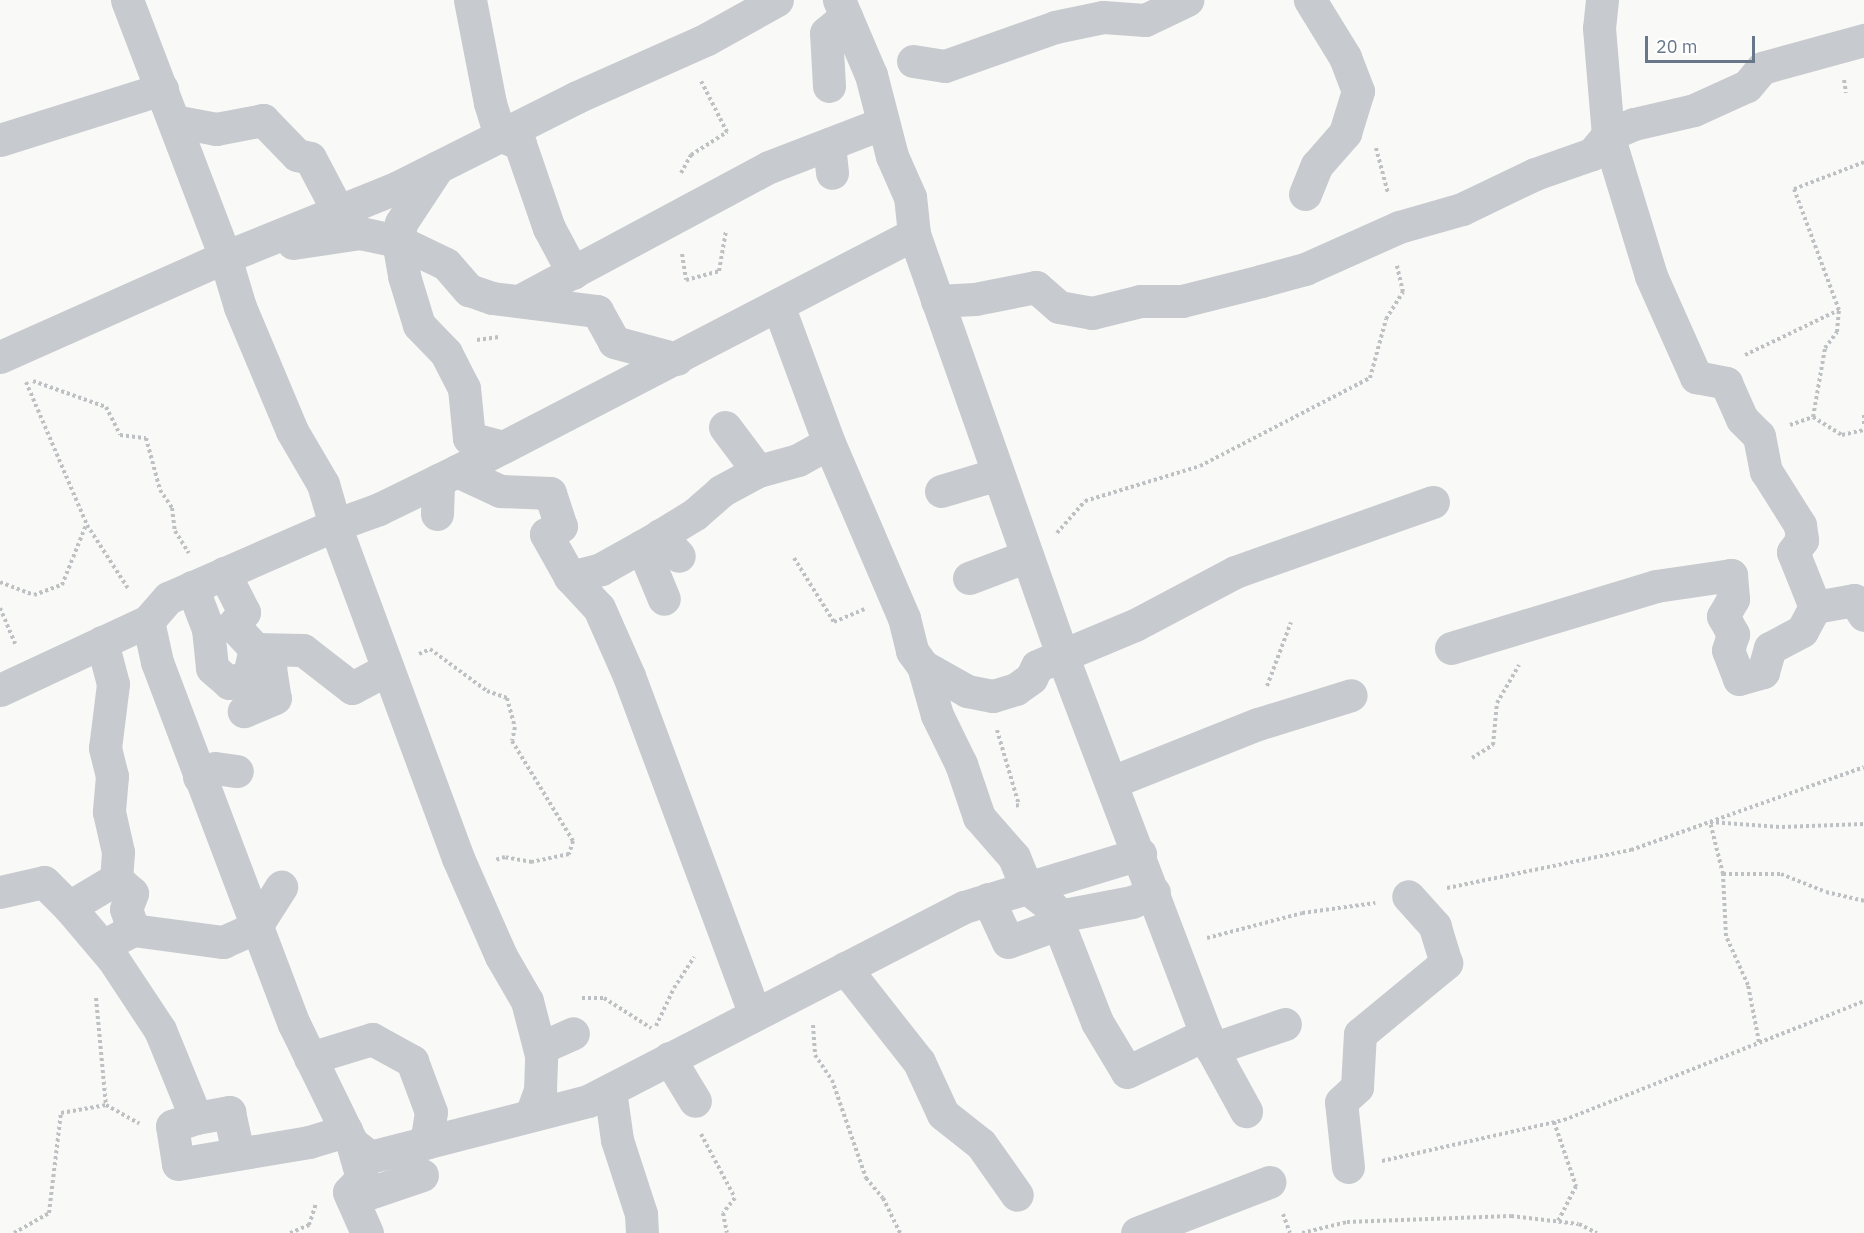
<!DOCTYPE html>
<html>
<head>
<meta charset="utf-8">
<style>
	body { margin:0 }
	#map { position:relative; width:1864px; height:1233px; overflow:hidden; background:#f9f9f7; font-family:"IBM Plex Sans",sans-serif }
	div>[style] { position:absolute }
	[style*='--x'] { left:calc(var(--x)*1px); top:calc(var(--y)*1px); width:calc(var(--w)*1px); rotate:calc(var(--a)*1deg) }
	.path>* { height:4px; margin-top:-2px; transform-origin:0; background:repeating-linear-gradient(90deg,#bec1c4 0 3px,transparent 0 6px) }
	.minor>* { height:33px; margin:-16.5px; padding:0 16.5px; transform-origin:16.5px; border-radius:16.5px; background:#c7cace }
	span { translate:-50% -50%; white-space:nowrap; text-align:center; line-height:1.15; -webkit-text-stroke:6px #fff; paint-order:stroke }
	.scale { position:absolute; left:1645px; top:36px; width:110px; height:27px; box-sizing:border-box; border:3px solid #677789; border-top:0; padding-left:8px; font-size:18px; line-height:21px; white-space:nowrap; color:#677789; -webkit-text-stroke:4px #fff; paint-order:stroke }
</style>
</head>
<body>
<div id="map">
	<div class="path">
		<div style="--x:1844;--y:80;--w:13;--a:81"></div>
		<div style="--x:1376;--y:148;--w:47;--a:75.1"></div>
		<div style="--x:681;--y:173;--w:21;--a:-61"></div>
		<div style="--x:691;--y:155;--w:43;--a:-32.6"></div>
		<div style="--x:727;--y:132;--w:57;--a:-117"></div>
		<div style="--x:682;--y:254;--w:26;--a:81"></div>
		<div style="--x:686;--y:280;--w:34;--a:-15"></div>
		<div style="--x:719;--y:271;--w:41;--a:-80.1"></div>
		<div style="--x:477;--y:340;--w:22;--a:-8"></div>
		<div style="--x:1745;--y:355;--w:104;--a:-25.6"></div>
		<div style="--x:1839;--y:310;--w:129;--a:-110.4"></div>
		<div style="--x:1794;--y:189;--w:75;--a:-21.1"></div>
		<div style="--x:33;--y:381;--w:77;--a:19.6"></div>
		<div style="--x:106;--y:407;--w:31;--a:63"></div>
		<div style="--x:120;--y:435;--w:26;--a:7"></div>
		<div style="--x:146;--y:438;--w:54;--a:74.9"></div>
		<div style="--x:160;--y:490;--w:22;--a:56"></div>
		<div style="--x:172;--y:508;--w:23;--a:83"></div>
		<div style="--x:175;--y:531;--w:26;--a:58"></div>
		<div style="--x:26;--y:382;--w:155;--a:66.9"></div>
		<div style="--x:87;--y:525;--w:77;--a:57.1"></div>
		<div style="--x:1864;--y:415;--w:12;--a:90"></div>
		<div style="--x:1813;--y:417;--w:70;--a:-80.1"></div>
		<div style="--x:1825;--y:348;--w:20;--a:-53"></div>
		<div style="--x:1837;--y:332;--w:22;--a:-85"></div>
		<div style="--x:1790;--y:425;--w:24;--a:-19"></div>
		<div style="--x:1813;--y:417;--w:34;--a:32"></div>
		<div style="--x:1842;--y:435;--w:23;--a:-13"></div>
		<div style="--x:1057;--y:533;--w:43;--a:-48.8"></div>
		<div style="--x:1085;--y:501;--w:120;--a:-16.9"></div>
		<div style="--x:1200;--y:466;--w:191;--a:-27.4"></div>
		<div style="--x:1370;--y:378;--w:61;--a:-74.8"></div>
		<div style="--x:1386;--y:319;--w:32;--a:-58"></div>
		<div style="--x:1403;--y:292;--w:28;--a:-103"></div>
		<div style="--x:794;--y:558;--w:75;--a:58"></div>
		<div style="--x:834;--y:622;--w:33;--a:-23"></div>
		<div style="--x:0;--y:582;--w:36;--a:21"></div>
		<div style="--x:34;--y:595;--w:30;--a:-20"></div>
		<div style="--x:62;--y:585;--w:65;--a:-68.2"></div>
		<div style="--x:0;--y:608;--w:39;--a:67"></div>
		<div style="--x:419;--y:654;--w:12;--a:-24"></div>
		<div style="--x:430;--y:649;--w:71;--a:36.4"></div>
		<div style="--x:487;--y:691;--w:21;--a:19"></div>
		<div style="--x:507;--y:698;--w:30;--a:75"></div>
		<div style="--x:515;--y:727;--w:14;--a:102"></div>
		<div style="--x:512;--y:741;--w:117;--a:58.6"></div>
		<div style="--x:573;--y:841;--w:14;--a:107"></div>
		<div style="--x:569;--y:854;--w:38;--a:168"></div>
		<div style="--x:532;--y:862;--w:27;--a:-170"></div>
		<div style="--x:505;--y:857;--w:10;--a:163"></div>
		<div style="--x:1267;--y:686;--w:68;--a:-69.4"></div>
		<div style="--x:997;--y:730;--w:78;--a:73.7"></div>
		<div style="--x:1019;--y:805;--w:5;--a:169"></div>
		<div style="--x:1472;--y:758;--w:25;--a:-32"></div>
		<div style="--x:1493;--y:745;--w:42;--a:-84.6"></div>
		<div style="--x:1497;--y:703;--w:44;--a:-59.9"></div>
		<div style="--x:1723;--y:874;--w:58;--a:0"></div>
		<div style="--x:1781;--y:874;--w:48;--a:21.8"></div>
		<div style="--x:1826;--y:892;--w:39;--a:13"></div>
		<div style="--x:1447;--y:888;--w:188;--a:-11.7"></div>
		<div style="--x:1631;--y:850;--w:247;--a:-19.6"></div>
		<div style="--x:1207;--y:938;--w:98;--a:-14.7"></div>
		<div style="--x:1302;--y:913;--w:74;--a:-7.8"></div>
		<div style="--x:96;--y:998;--w:107;--a:84.7"></div>
		<div style="--x:106;--y:1105;--w:38;--a:29"></div>
		<div style="--x:582;--y:998;--w:22;--a:0"></div>
		<div style="--x:604;--y:998;--w:56;--a:32.6"></div>
		<div style="--x:813;--y:1025;--w:30;--a:86"></div>
		<div style="--x:815;--y:1055;--w:30;--a:56"></div>
		<div style="--x:832;--y:1080;--w:104;--a:70.9"></div>
		<div style="--x:866;--y:1178;--w:26;--a:50"></div>
		<div style="--x:883;--y:1198;--w:39;--a:64"></div>
		<div style="--x:656;--y:1026;--w:42;--a:-64.7"></div>
		<div style="--x:674;--y:988;--w:37;--a:-57"></div>
		<div style="--x:1759;--y:1042;--w:58;--a:-100.9"></div>
		<div style="--x:1748;--y:985;--w:54;--a:-114.2"></div>
		<div style="--x:1726;--y:936;--w:62;--a:-92.8"></div>
		<div style="--x:1723;--y:874;--w:54;--a:-104"></div>
		<div style="--x:1710;--y:822;--w:72;--a:4"></div>
		<div style="--x:1782;--y:827;--w:82;--a:-2.1"></div>
		<div style="--x:1554;--y:1122;--w:68;--a:71"></div>
		<div style="--x:1576;--y:1186;--w:39;--a:117"></div>
		<div style="--x:701;--y:1134;--w:72;--a:62"></div>
		<div style="--x:735;--y:1198;--w:19;--a:129"></div>
		<div style="--x:723;--y:1213;--w:20;--a:79"></div>
		<div style="--x:1382;--y:1161;--w:187;--a:-12.7"></div>
		<div style="--x:1564;--y:1120;--w:323;--a:-21.6"></div>
		<div style="--x:1283;--y:1214;--w:20;--a:70"></div>
		<div style="--x:14;--y:1233;--w:40;--a:-29.7"></div>
		<div style="--x:49;--y:1213;--w:101;--a:-83.2"></div>
		<div style="--x:61;--y:1113;--w:46;--a:-10.1"></div>
		<div style="--x:290;--y:1233;--w:21;--a:-23"></div>
		<div style="--x:309;--y:1225;--w:23;--a:-72"></div>
		<div style="--x:1302;--y:1233;--w:46;--a:-13.7"></div>
		<div style="--x:1347;--y:1222;--w:164;--a:-2.1"></div>
		<div style="--x:1511;--y:1216;--w:68;--a:6.7"></div>
		<div style="--x:1579;--y:1224;--w:20;--a:27"></div>
	</div>
	<div class="minor">
		<div style="--x:127;--y:0;--w:275;--a:69.1"></div>
		<div style="--x:225;--y:257;--w:52;--a:73.3"></div>
		<div style="--x:240;--y:307;--w:134;--a:67.2"></div>
		<div style="--x:292;--y:431;--w:61;--a:59.7"></div>
		<div style="--x:323;--y:484;--w:43;--a:73.7"></div>
		<div style="--x:335;--y:525;--w:47;--a:-20"></div>
		<div style="--x:379;--y:509;--w:87;--a:-26"></div>
		<div style="--x:457;--y:471;--w:515;--a:-27.41"></div>
		<div style="--x:914;--y:234;--w:37;--a:-96"></div>
		<div style="--x:910;--y:197;--w:45;--a:-113.7"></div>
		<div style="--x:892;--y:156;--w:84;--a:-104.5"></div>
		<div style="--x:871;--y:75;--w:82;--a:-113.1"></div>
		<div style="--x:470;--y:0;--w:105;--a:79"></div>
		<div style="--x:490;--y:103;--w:34;--a:73"></div>
		<div style="--x:500;--y:135;--w:22;--a:24"></div>
		<div style="--x:520;--y:144;--w:89;--a:71"></div>
		<div style="--x:549;--y:228;--w:51;--a:61.9"></div>
		<div style="--x:1602;--y:0;--w:28;--a:96"></div>
		<div style="--x:1599;--y:28;--w:107;--a:85.2"></div>
		<div style="--x:1608;--y:135;--w:147;--a:73"></div>
		<div style="--x:1651;--y:276;--w:111;--a:66"></div>
		<div style="--x:1696;--y:377;--w:31;--a:11"></div>
		<div style="--x:1726;--y:383;--w:39;--a:66"></div>
		<div style="--x:1742;--y:419;--w:24;--a:45"></div>
		<div style="--x:1759;--y:436;--w:36;--a:79"></div>
		<div style="--x:1766;--y:471;--w:64;--a:57.8"></div>
		<div style="--x:1800;--y:525;--w:15;--a:82"></div>
		<div style="--x:1802;--y:540;--w:15;--a:127"></div>
		<div style="--x:1793;--y:552;--w:59;--a:68.2"></div>
		<div style="--x:1815;--y:607;--w:40;--a:-10"></div>
		<div style="--x:1854;--y:600;--w:18;--a:56"></div>
		<div style="--x:913;--y:61;--w:32;--a:9"></div>
		<div style="--x:945;--y:66;--w:117;--a:-19.5"></div>
		<div style="--x:1055;--y:27;--w:49;--a:-11.8"></div>
		<div style="--x:1103;--y:17;--w:42;--a:4.1"></div>
		<div style="--x:1145;--y:20;--w:47;--a:-25.5"></div>
		<div style="--x:829;--y:86;--w:53;--a:-93.2"></div>
		<div style="--x:826;--y:33;--w:26;--a:-40"></div>
		<div style="--x:174;--y:121;--w:43;--a:10.8"></div>
		<div style="--x:216;--y:129;--w:48;--a:-10.8"></div>
		<div style="--x:263;--y:120;--w:49;--a:45.8"></div>
		<div style="--x:297;--y:155;--w:13;--a:13"></div>
		<div style="--x:310;--y:158;--w:60;--a:62.2"></div>
		<div style="--x:0;--y:140;--w:170;--a:-17.5"></div>
		<div style="--x:829;--y:144;--w:29;--a:84"></div>
		<div style="--x:438;--y:167;--w:67;--a:123.5"></div>
		<div style="--x:401;--y:223;--w:18;--a:99"></div>
		<div style="--x:398;--y:241;--w:36;--a:80"></div>
		<div style="--x:404;--y:276;--w:51;--a:73"></div>
		<div style="--x:419;--y:325;--w:39;--a:46"></div>
		<div style="--x:446;--y:353;--w:39;--a:63"></div>
		<div style="--x:464;--y:388;--w:50;--a:84.3"></div>
		<div style="--x:469;--y:438;--w:34;--a:15"></div>
		<div style="--x:1305;--y:194;--w:31;--a:-68"></div>
		<div style="--x:1317;--y:165;--w:43;--a:-48.8"></div>
		<div style="--x:1345;--y:133;--w:44;--a:-72.8"></div>
		<div style="--x:1358;--y:91;--w:36;--a:-111"></div>
		<div style="--x:1345;--y:57;--w:67;--a:-121.6"></div>
		<div style="--x:914;--y:234;--w:446;--a:70.6"></div>
		<div style="--x:1062;--y:655;--w:422;--a:69.2"></div>
		<div style="--x:1212;--y:1049;--w:71;--a:61.3"></div>
		<div style="--x:293;--y:243;--w:68;--a:-8.5"></div>
		<div style="--x:360;--y:233;--w:39;--a:12"></div>
		<div style="--x:398;--y:241;--w:53;--a:25.6"></div>
		<div style="--x:446;--y:264;--w:35;--a:49"></div>
		<div style="--x:469;--y:290;--w:24;--a:19"></div>
		<div style="--x:492;--y:298;--w:106;--a:7.1"></div>
		<div style="--x:597;--y:311;--w:35;--a:61"></div>
		<div style="--x:614;--y:342;--w:65;--a:15.1"></div>
		<div style="--x:519;--y:301;--w:284;--a:-28.2"></div>
		<div style="--x:769;--y:167;--w:122;--a:-21.1"></div>
		<div style="--x:937;--y:301;--w:38;--a:-3"></div>
		<div style="--x:975;--y:299;--w:62;--a:-11.1"></div>
		<div style="--x:1036;--y:287;--w:30;--a:41"></div>
		<div style="--x:1059;--y:307;--w:34;--a:10"></div>
		<div style="--x:1092;--y:313;--w:49;--a:-14"></div>
		<div style="--x:1140;--y:301;--w:42;--a:0"></div>
		<div style="--x:1182;--y:301;--w:81;--a:-14.2"></div>
		<div style="--x:1261;--y:281;--w:46;--a:-15.3"></div>
		<div style="--x:1305;--y:269;--w:103;--a:-24.1"></div>
		<div style="--x:1399;--y:227;--w:66;--a:-15.9"></div>
		<div style="--x:1462;--y:209;--w:81;--a:-25.6"></div>
		<div style="--x:1535;--y:174;--w:60;--a:-19.3"></div>
		<div style="--x:1592;--y:154;--w:25;--a:-50"></div>
		<div style="--x:1608;--y:135;--w:28;--a:-23"></div>
		<div style="--x:1634;--y:124;--w:62;--a:-13.1"></div>
		<div style="--x:1694;--y:110;--w:58;--a:-24.4"></div>
		<div style="--x:1747;--y:86;--w:23;--a:-50"></div>
		<div style="--x:1762;--y:68;--w:106;--a:-15.4"></div>
		<div style="--x:778;--y:305;--w:147;--a:69.7"></div>
		<div style="--x:829;--y:443;--w:190;--a:66.8"></div>
		<div style="--x:904;--y:618;--w:34;--a:76"></div>
		<div style="--x:912;--y:651;--w:19;--a:54"></div>
		<div style="--x:923;--y:666;--w:51;--a:29.6"></div>
		<div style="--x:967;--y:691;--w:26;--a:11"></div>
		<div style="--x:993;--y:696;--w:24;--a:-17"></div>
		<div style="--x:1016;--y:689;--w:19;--a:-36"></div>
		<div style="--x:1031;--y:678;--w:13;--a:-63"></div>
		<div style="--x:1037;--y:666;--w:106;--a:-22.7"></div>
		<div style="--x:1135;--y:625;--w:113;--a:-27.9"></div>
		<div style="--x:1235;--y:572;--w:210;--a:-19.5"></div>
		<div style="--x:0;--y:357;--w:246;--a:-24"></div>
		<div style="--x:225;--y:257;--w:187;--a:-22"></div>
		<div style="--x:398;--y:187;--w:200;--a:-26.7"></div>
		<div style="--x:577;--y:97;--w:142;--a:-24"></div>
		<div style="--x:707;--y:39;--w:80;--a:-29.1"></div>
		<div style="--x:725;--y:427;--w:55;--a:53.1"></div>
		<div style="--x:457;--y:471;--w:47;--a:24.9"></div>
		<div style="--x:500;--y:491;--w:50;--a:2.3"></div>
		<div style="--x:550;--y:493;--w:35;--a:72"></div>
		<div style="--x:561;--y:526;--w:17;--a:152"></div>
		<div style="--x:546;--y:534;--w:49;--a:60.8"></div>
		<div style="--x:570;--y:577;--w:42;--a:46.9"></div>
		<div style="--x:599;--y:608;--w:74;--a:66.2"></div>
		<div style="--x:629;--y:676;--w:359;--a:69.6"></div>
		<div style="--x:941;--y:491;--w:59;--a:-16.6"></div>
		<div style="--x:437;--y:514;--w:34;--a:-88"></div>
		<div style="--x:660;--y:535;--w:28;--a:48"></div>
		<div style="--x:642;--y:546;--w:57;--a:67.5"></div>
		<div style="--x:224;--y:573;--w:44;--a:62.9"></div>
		<div style="--x:244;--y:612;--w:17;--a:130"></div>
		<div style="--x:233;--y:625;--w:33;--a:47"></div>
		<div style="--x:570;--y:577;--w:32;--a:-14"></div>
		<div style="--x:601;--y:569;--w:57;--a:-29.2"></div>
		<div style="--x:651;--y:541;--w:52;--a:-31.5"></div>
		<div style="--x:695;--y:514;--w:35;--a:-41"></div>
		<div style="--x:721;--y:491;--w:42;--a:-28.4"></div>
		<div style="--x:758;--y:471;--w:41;--a:-15.4"></div>
		<div style="--x:798;--y:460;--w:35;--a:-29"></div>
		<div style="--x:969;--y:578;--w:62;--a:-20.8"></div>
		<div style="--x:192;--y:587;--w:45;--a:69.1"></div>
		<div style="--x:208;--y:629;--w:39;--a:84"></div>
		<div style="--x:212;--y:668;--w:23;--a:41"></div>
		<div style="--x:229;--y:683;--w:44;--a:-20.1"></div>
		<div style="--x:270;--y:668;--w:30;--a:81"></div>
		<div style="--x:275;--y:698;--w:34;--a:157"></div>
		<div style="--x:102;--y:642;--w:43;--a:75.3"></div>
		<div style="--x:113;--y:684;--w:64;--a:97.1"></div>
		<div style="--x:105;--y:748;--w:29;--a:76"></div>
		<div style="--x:112;--y:776;--w:36;--a:95"></div>
		<div style="--x:109;--y:812;--w:41;--a:77.3"></div>
		<div style="--x:118;--y:852;--w:27;--a:94"></div>
		<div style="--x:116;--y:879;--w:55;--a:149.2"></div>
		<div style="--x:69;--y:907;--w:68;--a:49.8"></div>
		<div style="--x:113;--y:959;--w:85;--a:56.5"></div>
		<div style="--x:160;--y:1030;--w:95;--a:67.8"></div>
		<div style="--x:196;--y:1118;--w:25;--a:162"></div>
		<div style="--x:172;--y:1126;--w:38;--a:81"></div>
		<div style="--x:178;--y:1164;--w:133;--a:-9.5"></div>
		<div style="--x:309;--y:1142;--w:39;--a:-17"></div>
		<div style="--x:1451;--y:648;--w:214;--a:-16.8"></div>
		<div style="--x:1656;--y:586;--w:76;--a:-8.3"></div>
		<div style="--x:1731;--y:575;--w:24;--a:85"></div>
		<div style="--x:1733;--y:599;--w:20;--a:120"></div>
		<div style="--x:1723;--y:616;--w:21;--a:61"></div>
		<div style="--x:1733;--y:634;--w:17;--a:107"></div>
		<div style="--x:1728;--y:650;--w:31;--a:69"></div>
		<div style="--x:1739;--y:679;--w:25;--a:-16"></div>
		<div style="--x:1763;--y:672;--w:25;--a:-74"></div>
		<div style="--x:1770;--y:648;--w:36;--a:-28"></div>
		<div style="--x:1802;--y:631;--w:27;--a:-62"></div>
		<div style="--x:251;--y:666;--w:17;--a:-77"></div>
		<div style="--x:255;--y:649;--w:48;--a:1.2"></div>
		<div style="--x:303;--y:650;--w:62;--a:37.8"></div>
		<div style="--x:352;--y:688;--w:38;--a:-28"></div>
		<div style="--x:923;--y:666;--w:51;--a:74.1"></div>
		<div style="--x:937;--y:715;--w:55;--a:63.9"></div>
		<div style="--x:961;--y:764;--w:56;--a:71.2"></div>
		<div style="--x:979;--y:817;--w:53;--a:48.8"></div>
		<div style="--x:1014;--y:857;--w:32;--a:68"></div>
		<div style="--x:1026;--y:887;--w:33;--a:38"></div>
		<div style="--x:1052;--y:907;--w:123;--a:68.6"></div>
		<div style="--x:1097;--y:1022;--w:58;--a:59"></div>
		<div style="--x:1127;--y:1072;--w:88;--a:-25.7"></div>
		<div style="--x:0;--y:690;--w:163;--a:-25"></div>
		<div style="--x:199;--y:777;--w:18;--a:-29"></div>
		<div style="--x:215;--y:768;--w:22;--a:8"></div>
		<div style="--x:1112;--y:782;--w:157;--a:-21.7"></div>
		<div style="--x:1258;--y:724;--w:97;--a:-17.3"></div>
		<div style="--x:0;--y:892;--w:45;--a:-12.8"></div>
		<div style="--x:44;--y:882;--w:35;--a:45"></div>
		<div style="--x:988;--y:899;--w:47;--a:65.1"></div>
		<div style="--x:1008;--y:942;--w:53;--a:-19.8"></div>
		<div style="--x:1058;--y:924;--w:15;--a:-42"></div>
		<div style="--x:1069;--y:914;--w:64;--a:-10.8"></div>
		<div style="--x:1132;--y:902;--w:24;--a:-24"></div>
		<div style="--x:133;--y:930;--w:91;--a:7.6"></div>
		<div style="--x:223;--y:942;--w:35;--a:-24"></div>
		<div style="--x:255;--y:928;--w:49;--a:-57.6"></div>
		<div style="--x:114;--y:940;--w:21;--a:-28"></div>
		<div style="--x:133;--y:930;--w:22;--a:-108"></div>
		<div style="--x:126;--y:909;--w:17;--a:-69"></div>
		<div style="--x:132;--y:893;--w:21;--a:-139"></div>
		<div style="--x:845;--y:968;--w:120;--a:51.8"></div>
		<div style="--x:919;--y:1062;--w:57;--a:65.2"></div>
		<div style="--x:943;--y:1114;--w:48;--a:38.3"></div>
		<div style="--x:981;--y:1144;--w:62;--a:54.8"></div>
		<div style="--x:540;--y:1048;--w:36;--a:-24"></div>
		<div style="--x:1212;--y:1049;--w:77;--a:-18.9"></div>
		<div style="--x:310;--y:1058;--w:65;--a:-17"></div>
		<div style="--x:372;--y:1039;--w:46;--a:28.8"></div>
		<div style="--x:412;--y:1061;--w:54;--a:69.6"></div>
		<div style="--x:431;--y:1112;--w:31;--a:99"></div>
		<div style="--x:669;--y:1058;--w:50;--a:58.8"></div>
		<div style="--x:610;--y:1090;--w:50;--a:82"></div>
		<div style="--x:617;--y:1140;--w:78;--a:72"></div>
		<div style="--x:641;--y:1214;--w:19;--a:87"></div>
		<div style="--x:531;--y:1115;--w:27;--a:-70"></div>
		<div style="--x:540;--y:1090;--w:35;--a:-88"></div>
		<div style="--x:541;--y:1055;--w:56;--a:-104.5"></div>
		<div style="--x:527;--y:1001;--w:52;--a:-120"></div>
		<div style="--x:501;--y:956;--w:107;--a:-113.7"></div>
		<div style="--x:458;--y:858;--w:355;--a:-110.3"></div>
		<div style="--x:335;--y:525;--w:182;--a:156.4"></div>
		<div style="--x:168;--y:598;--w:30;--a:131"></div>
		<div style="--x:148;--y:621;--w:42;--a:77.6"></div>
		<div style="--x:157;--y:662;--w:387;--a:69.3"></div>
		<div style="--x:294;--y:1024;--w:132;--a:64"></div>
		<div style="--x:352;--y:1143;--w:23;--a:38"></div>
		<div style="--x:370;--y:1157;--w:225;--a:-14.4"></div>
		<div style="--x:588;--y:1101;--w:423;--a:-27.3"></div>
		<div style="--x:964;--y:907;--w:184;--a:-16.8"></div>
		<div style="--x:196;--y:1118;--w:34;--a:-10"></div>
		<div style="--x:229;--y:1112;--w:42;--a:77.6"></div>
		<div style="--x:352;--y:1143;--w:36;--a:74"></div>
		<div style="--x:362;--y:1178;--w:19;--a:133"></div>
		<div style="--x:349;--y:1192;--w:45;--a:66.3"></div>
		<div style="--x:1348;--y:1167;--w:65;--a:-96.1"></div>
		<div style="--x:1341;--y:1102;--w:22;--a:-43"></div>
		<div style="--x:1357;--y:1087;--w:53;--a:-86.8"></div>
		<div style="--x:1360;--y:1034;--w:112;--a:-39.5"></div>
		<div style="--x:1446;--y:963;--w:39;--a:-107"></div>
		<div style="--x:1435;--y:926;--w:40;--a:-132"></div>
		<div style="--x:352;--y:1199;--w:74;--a:-18.9"></div>
		<div style="--x:1137;--y:1233;--w:142;--a:-21.1"></div>
	</div>
	<div class="scale">20 m</div>
</div>
</body>
</html>
